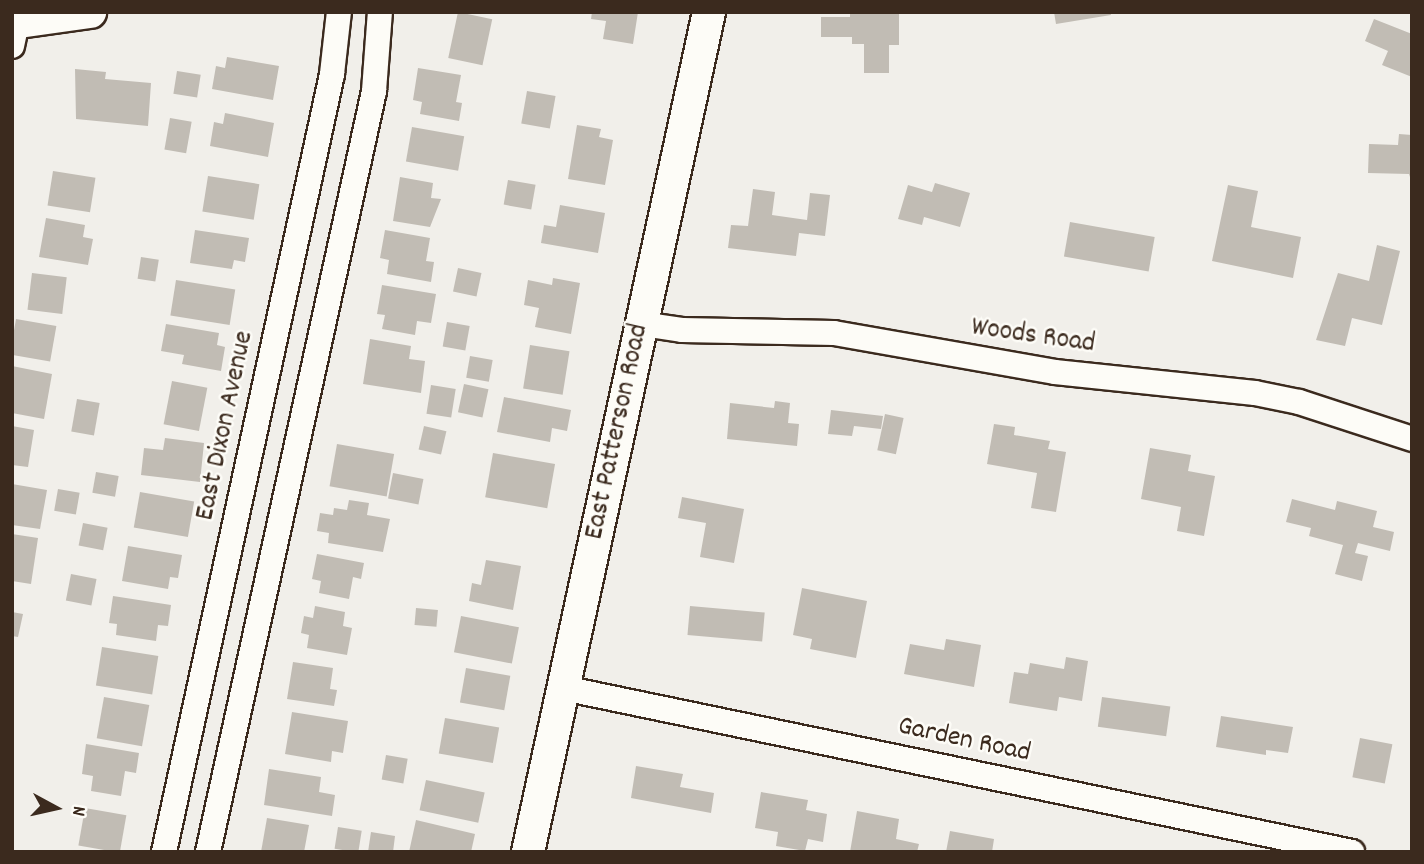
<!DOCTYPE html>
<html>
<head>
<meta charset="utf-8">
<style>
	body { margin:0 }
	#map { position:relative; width:1424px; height:864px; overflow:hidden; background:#f1efea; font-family:Dekko,sans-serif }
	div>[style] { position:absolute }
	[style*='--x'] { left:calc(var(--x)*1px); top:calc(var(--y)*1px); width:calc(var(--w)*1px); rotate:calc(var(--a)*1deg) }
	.building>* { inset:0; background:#c1bcb4; transform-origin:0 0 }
	.roads { filter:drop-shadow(2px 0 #3b2a1e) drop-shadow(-2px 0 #3b2a1e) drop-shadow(0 2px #3b2a1e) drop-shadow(0 -2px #3b2a1e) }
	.minor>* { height:24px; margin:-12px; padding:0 12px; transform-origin:12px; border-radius:12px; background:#fdfcf7 }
	.major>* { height:32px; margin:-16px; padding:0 16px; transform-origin:16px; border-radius:16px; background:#fdfcf7 }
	span { translate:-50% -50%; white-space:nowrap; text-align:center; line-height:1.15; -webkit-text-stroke:5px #fdfcf7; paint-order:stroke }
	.street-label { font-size:28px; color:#3b2a1e }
	.frame { position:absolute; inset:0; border:14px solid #3b2a1e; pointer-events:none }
	.north { position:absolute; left:21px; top:773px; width:70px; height:70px; -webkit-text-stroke:5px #fdfcf7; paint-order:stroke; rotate:98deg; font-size:19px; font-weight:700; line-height:28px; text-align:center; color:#3b2a1e }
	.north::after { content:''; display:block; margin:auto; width:24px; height:32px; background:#3b2a1e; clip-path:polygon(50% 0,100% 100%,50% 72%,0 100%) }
</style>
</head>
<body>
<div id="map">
	<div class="building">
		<div style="left:458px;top:12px;width:35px;height:47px;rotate:12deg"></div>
		<div style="clip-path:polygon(592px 12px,638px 12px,633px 44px,603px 39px,606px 21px,591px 19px)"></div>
		<div style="clip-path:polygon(850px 12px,899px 12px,899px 45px,889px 45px,889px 73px,864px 73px,864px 44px,852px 44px,852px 37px,821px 37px,821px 17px,850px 17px)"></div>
		<div style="clip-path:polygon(1054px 12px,1110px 12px,1111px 15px,1056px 24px)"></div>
		<div style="clip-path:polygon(1374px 19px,1412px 34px,1412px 77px,1382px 65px,1388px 51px,1365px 41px)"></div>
		<div style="clip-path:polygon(227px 57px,279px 66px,273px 100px,212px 89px,216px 66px,225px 68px)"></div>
		<div style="clip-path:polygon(418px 68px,461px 75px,456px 102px,462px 103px,459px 121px,420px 114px,422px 102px,413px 100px)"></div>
		<div style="clip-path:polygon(75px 69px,106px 72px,105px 79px,151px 83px,148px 126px,76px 119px)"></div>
		<div style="left:177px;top:71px;width:24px;height:23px;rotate:9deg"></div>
		<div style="left:527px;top:91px;width:29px;height:33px;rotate:10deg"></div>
		<div style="clip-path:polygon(225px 113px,274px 123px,268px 157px,210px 146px,214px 122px,223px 124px)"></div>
		<div style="left:170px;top:118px;width:22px;height:32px;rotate:10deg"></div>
		<div style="clip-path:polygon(577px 125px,601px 129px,599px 137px,613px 140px,605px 185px,568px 179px)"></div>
		<div style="left:412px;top:127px;width:53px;height:35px;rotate:10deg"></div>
		<div style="clip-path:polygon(1399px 134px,1412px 135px,1412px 183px,1409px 174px,1368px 173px,1369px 144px,1398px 145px)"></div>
		<div style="left:53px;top:171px;width:43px;height:35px;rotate:9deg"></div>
		<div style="left:208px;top:176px;width:52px;height:36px;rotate:9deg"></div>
		<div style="clip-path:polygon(400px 177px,433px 183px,431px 198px,441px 199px,430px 227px,393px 221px)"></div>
		<div style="left:508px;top:180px;width:28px;height:25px;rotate:10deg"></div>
		<div style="clip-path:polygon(935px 183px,970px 193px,960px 227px,924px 217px,922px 225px,898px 219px,908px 185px,932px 192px)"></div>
		<div style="clip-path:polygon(1228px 185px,1258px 191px,1251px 227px,1301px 237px,1293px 278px,1212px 261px)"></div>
		<div style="clip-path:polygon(753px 189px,775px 192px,772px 215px,807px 220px,810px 193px,830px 195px,825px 236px,799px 233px,796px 256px,728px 248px,731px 225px,748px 226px)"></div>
		<div style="clip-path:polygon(560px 205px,605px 213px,598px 253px,541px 243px,544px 225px,556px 227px)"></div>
		<div style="clip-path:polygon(46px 218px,85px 225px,83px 237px,93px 239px,88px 265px,39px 257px)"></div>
		<div style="left:1070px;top:222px;width:86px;height:35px;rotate:10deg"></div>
		<div style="clip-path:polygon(195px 230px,249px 238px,245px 262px,234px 260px,232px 269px,190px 263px)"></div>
		<div style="clip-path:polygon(385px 230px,430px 238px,426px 261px,434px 262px,431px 282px,387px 274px,389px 260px,380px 258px)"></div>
		<div style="clip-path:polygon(1377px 245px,1400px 251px,1382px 325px,1352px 318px,1345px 346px,1316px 340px,1338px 273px,1369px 281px)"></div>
		<div style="left:141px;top:257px;width:18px;height:22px;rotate:9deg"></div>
		<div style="left:458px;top:268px;width:24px;height:24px;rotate:12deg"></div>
		<div style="left:32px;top:273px;width:35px;height:37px;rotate:7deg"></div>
		<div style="clip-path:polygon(553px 278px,580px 283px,571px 334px,535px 327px,539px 308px,524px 305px,528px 280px,552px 285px)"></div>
		<div style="left:176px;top:280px;width:60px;height:36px;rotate:9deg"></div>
		<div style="clip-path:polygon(382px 285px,436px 294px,431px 323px,417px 321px,415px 335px,382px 329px,385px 315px,377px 314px)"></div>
		<div style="left:16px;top:319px;width:41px;height:36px;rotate:10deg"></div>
		<div style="left:447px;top:322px;width:23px;height:25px;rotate:10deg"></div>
		<div style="clip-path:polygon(166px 324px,219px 333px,217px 345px,225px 347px,221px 371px,182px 364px,184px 355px,161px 351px)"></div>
		<div style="clip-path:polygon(370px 339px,411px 346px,409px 359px,425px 361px,421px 393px,363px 384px)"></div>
		<div style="left:530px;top:345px;width:40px;height:44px;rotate:9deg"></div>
		<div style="left:470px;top:356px;width:23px;height:22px;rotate:10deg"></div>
		<div style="clip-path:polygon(12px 366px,52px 374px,44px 419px,12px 413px)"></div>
		<div style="left:172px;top:381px;width:36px;height:44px;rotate:11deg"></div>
		<div style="left:464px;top:384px;width:25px;height:29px;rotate:12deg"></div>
		<div style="left:431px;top:385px;width:25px;height:29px;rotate:9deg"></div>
		<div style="clip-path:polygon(504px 397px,571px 410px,567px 431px,552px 428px,550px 442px,497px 432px)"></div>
		<div style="left:77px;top:399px;width:23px;height:33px;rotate:10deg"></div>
		<div style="clip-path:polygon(775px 401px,790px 403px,788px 423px,799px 424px,797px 446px,727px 439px,730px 403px,774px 408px)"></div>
		<div style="clip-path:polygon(831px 410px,883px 416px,881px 429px,854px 426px,852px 436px,828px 434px)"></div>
		<div style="left:885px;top:414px;width:19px;height:37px;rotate:12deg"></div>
		<div style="clip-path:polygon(994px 424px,1015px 427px,1014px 435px,1050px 441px,1048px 449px,1066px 452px,1056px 512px,1031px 508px,1037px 473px,987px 464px)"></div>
		<div style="clip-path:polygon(12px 426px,34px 430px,28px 467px,12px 465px)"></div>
		<div style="left:424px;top:426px;width:23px;height:24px;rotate:13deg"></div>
		<div style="clip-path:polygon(165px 438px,204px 443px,200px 482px,141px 475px,144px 448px,163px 450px)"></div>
		<div style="left:337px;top:444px;width:58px;height:43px;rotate:10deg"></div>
		<div style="clip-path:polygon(1150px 448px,1191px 455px,1188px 471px,1215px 476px,1204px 536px,1177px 531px,1181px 507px,1141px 499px)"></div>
		<div style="left:493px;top:453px;width:63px;height:45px;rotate:10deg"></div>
		<div style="left:96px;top:472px;width:23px;height:21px;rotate:10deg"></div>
		<div style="left:393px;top:473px;width:31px;height:26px;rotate:11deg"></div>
		<div style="clip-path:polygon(12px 484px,47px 490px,40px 529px,12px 525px)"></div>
		<div style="left:58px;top:489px;width:22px;height:22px;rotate:10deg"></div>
		<div style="left:140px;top:492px;width:55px;height:36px;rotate:10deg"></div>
		<div style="clip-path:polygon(682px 497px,744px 509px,734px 563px,700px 557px,706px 523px,678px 518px)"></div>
		<div style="clip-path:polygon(1292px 499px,1335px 510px,1337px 501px,1377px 511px,1373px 527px,1394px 532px,1390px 551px,1358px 543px,1355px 553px,1368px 556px,1362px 581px,1335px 574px,1343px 545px,1309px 536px,1311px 528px,1286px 522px)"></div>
		<div style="clip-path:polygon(349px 500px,369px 503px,367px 515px,390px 519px,383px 552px,328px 543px,329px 533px,317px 531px,320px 513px,333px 515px,334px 508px,347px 510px)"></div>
		<div style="left:83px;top:523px;width:25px;height:23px;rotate:11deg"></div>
		<div style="clip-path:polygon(12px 534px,38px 538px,31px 584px,12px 581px)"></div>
		<div style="clip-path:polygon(128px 546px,182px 555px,178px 578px,170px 577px,168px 589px,122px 581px)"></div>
		<div style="clip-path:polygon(317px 554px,364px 563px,361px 579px,353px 577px,349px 599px,319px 593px,321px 581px,312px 579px)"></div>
		<div style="clip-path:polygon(486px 560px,521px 566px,513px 610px,469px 601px,472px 583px,481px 585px)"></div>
		<div style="left:71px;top:574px;width:26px;height:27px;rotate:11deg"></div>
		<div style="clip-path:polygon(802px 588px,867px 601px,856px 658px,810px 649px,812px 639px,793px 635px)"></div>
		<div style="clip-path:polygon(113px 596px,171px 605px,168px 626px,158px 625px,156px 641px,116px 635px,117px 624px,109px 623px)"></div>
		<div style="clip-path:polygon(315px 606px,345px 612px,343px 626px,352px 628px,347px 655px,307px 648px,309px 635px,301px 633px,304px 616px,313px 618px)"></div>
		<div style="left:690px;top:606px;width:75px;height:29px;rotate:5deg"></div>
		<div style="left:416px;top:608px;width:22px;height:17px;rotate:5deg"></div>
		<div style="clip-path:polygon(12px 612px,23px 614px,18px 637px,12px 636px)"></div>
		<div style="left:461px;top:616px;width:59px;height:37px;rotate:11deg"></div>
		<div style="clip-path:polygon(946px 639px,981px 645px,974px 687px,904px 674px,910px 644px,944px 650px)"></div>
		<div style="left:102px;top:647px;width:57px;height:39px;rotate:9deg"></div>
		<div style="clip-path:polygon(1066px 657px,1088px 661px,1082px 701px,1059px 697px,1057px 711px,1009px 703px,1014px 672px,1028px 674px,1030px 663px,1064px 669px)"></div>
		<div style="clip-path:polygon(293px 662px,333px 668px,330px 689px,337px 690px,334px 706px,287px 699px)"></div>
		<div style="left:466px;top:668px;width:45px;height:35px;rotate:10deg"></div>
		<div style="left:104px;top:697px;width:46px;height:42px;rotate:10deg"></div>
		<div style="left:1102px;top:697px;width:69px;height:30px;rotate:8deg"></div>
		<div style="clip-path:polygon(292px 712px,348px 721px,343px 753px,332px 751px,331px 762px,285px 754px)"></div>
		<div style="clip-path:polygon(1221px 716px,1293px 727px,1288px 753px,1266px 750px,1266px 755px,1216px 747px)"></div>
		<div style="left:445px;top:718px;width:55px;height:36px;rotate:10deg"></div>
		<div style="left:1360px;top:738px;width:33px;height:40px;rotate:11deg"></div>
		<div style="clip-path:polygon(86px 744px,139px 753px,136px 773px,125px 771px,121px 796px,91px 791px,93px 776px,82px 774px)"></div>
		<div style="left:386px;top:755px;width:22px;height:25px;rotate:10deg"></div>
		<div style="clip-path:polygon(636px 766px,683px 774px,680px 787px,714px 793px,711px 813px,631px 798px)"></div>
		<div style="clip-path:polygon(269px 769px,321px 777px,319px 792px,335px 795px,332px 816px,264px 805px)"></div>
		<div style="left:426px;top:780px;width:60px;height:31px;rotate:12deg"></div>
		<div style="clip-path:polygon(761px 792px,808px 800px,806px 810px,827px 814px,823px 842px,808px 839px,805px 851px,776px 846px,778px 832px,755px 828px)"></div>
		<div style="left:85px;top:808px;width:42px;height:38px;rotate:10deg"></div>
		<div style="clip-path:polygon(857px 811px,899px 819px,896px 839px,919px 844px,917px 852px,850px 852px)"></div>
		<div style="clip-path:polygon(267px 818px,309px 825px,304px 852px,261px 852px)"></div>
		<div style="clip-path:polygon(416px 820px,475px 834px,471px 852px,409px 852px)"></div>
		<div style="left:338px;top:827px;width:24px;height:22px;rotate:9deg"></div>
		<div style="clip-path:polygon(950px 831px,994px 839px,992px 852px,946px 852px)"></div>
		<div style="clip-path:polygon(371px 832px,395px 836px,393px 852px,368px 852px)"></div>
	</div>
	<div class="roads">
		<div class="minor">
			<div style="--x:12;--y:46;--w:25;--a:-78"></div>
			<div style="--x:642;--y:324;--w:40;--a:8.5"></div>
			<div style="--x:682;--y:330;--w:152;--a:1.1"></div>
			<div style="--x:834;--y:333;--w:224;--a:10"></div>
			<div style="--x:1055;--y:372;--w:201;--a:6"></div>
			<div style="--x:1255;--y:393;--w:45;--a:11.6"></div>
			<div style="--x:1299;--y:402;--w:119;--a:18.1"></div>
			<div style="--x:563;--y:688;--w:806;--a:11.74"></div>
			<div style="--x:164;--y:852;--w:796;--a:-77.81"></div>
			<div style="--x:332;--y:74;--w:62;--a:-83.6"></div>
			<div style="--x:208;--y:852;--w:779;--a:-77.69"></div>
			<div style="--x:374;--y:91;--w:79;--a:-85.7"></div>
		</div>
		<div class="major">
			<div style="--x:12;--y:23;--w:79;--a:-8"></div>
			<div style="--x:528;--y:852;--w:859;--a:-77.84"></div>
		</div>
	</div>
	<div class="street-label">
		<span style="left:1033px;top:337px;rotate:8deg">Woods Road</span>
		<span style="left:226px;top:426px;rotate:-78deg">East Dixon Avenue</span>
		<span style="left:618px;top:432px;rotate:-78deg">East Patterson Road</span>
		<span style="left:964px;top:741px;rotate:12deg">Garden Road</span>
	</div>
	<div class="frame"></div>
	<div class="north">N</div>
</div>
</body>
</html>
